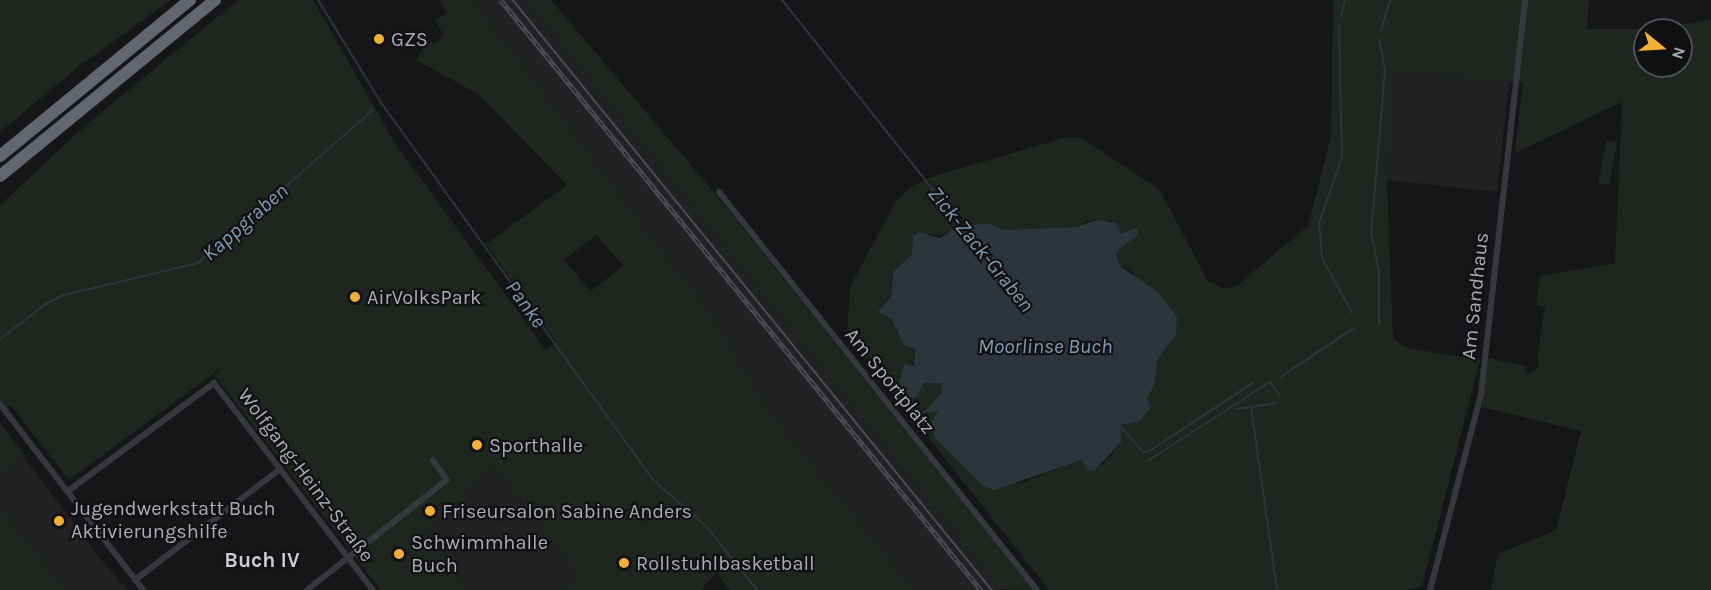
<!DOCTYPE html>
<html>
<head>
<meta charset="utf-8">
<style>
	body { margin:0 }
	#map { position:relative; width:1711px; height:590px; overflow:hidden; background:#161618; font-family:Karla,sans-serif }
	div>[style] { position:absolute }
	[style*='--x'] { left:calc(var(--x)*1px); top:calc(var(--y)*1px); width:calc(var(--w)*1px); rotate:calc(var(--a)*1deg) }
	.built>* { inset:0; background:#222225 }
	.green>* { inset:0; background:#1e261f; transform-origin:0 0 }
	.water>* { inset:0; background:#2c353c }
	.stream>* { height:2px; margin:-1px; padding:0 1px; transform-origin:1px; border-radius:1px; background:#2c353c }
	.minor>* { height:6px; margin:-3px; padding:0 3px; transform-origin:3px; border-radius:3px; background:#37383d }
	.motorway>* { height:12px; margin:-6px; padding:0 6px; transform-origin:6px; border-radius:6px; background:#63666e }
	.tram>* { height:1.5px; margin:-0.75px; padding:0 0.75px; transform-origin:0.75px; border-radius:0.75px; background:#4a4c52 }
	.rail>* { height:4.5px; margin-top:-2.25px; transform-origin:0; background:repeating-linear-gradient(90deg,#111113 0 7px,#4a4c52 0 14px); box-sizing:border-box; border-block:2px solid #4a4c52 }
	.dots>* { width:16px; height:16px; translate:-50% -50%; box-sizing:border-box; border:3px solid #111113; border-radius:50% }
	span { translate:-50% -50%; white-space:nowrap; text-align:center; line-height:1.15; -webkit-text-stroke:4.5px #111113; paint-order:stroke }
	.poi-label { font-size:20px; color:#a8adb8 }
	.left { translate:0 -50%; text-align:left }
	.street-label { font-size:20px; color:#a8adb8 }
	.water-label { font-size:21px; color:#7f9bb3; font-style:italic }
	.neighbourhood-label { font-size:21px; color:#c9ccd4; font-weight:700 }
	.north { position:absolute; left:1633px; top:18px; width:60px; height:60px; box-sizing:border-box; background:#111113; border:2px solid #4d4f55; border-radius:50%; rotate:108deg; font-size:16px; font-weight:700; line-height:24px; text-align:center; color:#a8adb8 }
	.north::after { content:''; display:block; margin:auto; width:21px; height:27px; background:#f2b134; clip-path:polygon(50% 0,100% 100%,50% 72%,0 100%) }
</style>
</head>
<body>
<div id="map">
	<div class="built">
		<div style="clip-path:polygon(473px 0,526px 0,1001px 590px,915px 590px,768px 410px,714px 318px)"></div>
		<div style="clip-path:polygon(1394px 69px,1509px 82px,1497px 192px,1387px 180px,1396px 88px)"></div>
		<div style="clip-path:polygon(24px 457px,100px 558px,127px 590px,66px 590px,0 506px,0 476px)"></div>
		<div style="clip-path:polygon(495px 467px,583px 577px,565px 590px,468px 590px,423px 531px,469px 496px,465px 490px)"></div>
	</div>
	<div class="green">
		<div style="clip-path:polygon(0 0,171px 0,78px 67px,0 132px)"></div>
		<div style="clip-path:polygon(evenodd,238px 0,313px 0,396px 145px,546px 350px,556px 342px,486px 244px,567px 185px,478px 94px,416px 60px,427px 43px,436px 43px,443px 34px,435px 20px,447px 14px,439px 0,473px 0,714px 318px,768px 410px,915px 590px,730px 590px,716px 573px,701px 590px,565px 590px,582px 577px,495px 467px,465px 490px,469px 496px,423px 531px,468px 590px,381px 590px,214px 375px,228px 363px,69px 480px,11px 406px,7px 408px,0 399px,0 205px,87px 124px,238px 0,596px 235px,623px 266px,591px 291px,564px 260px,596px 235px)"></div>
		<div style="clip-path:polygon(526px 0,551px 0,723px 203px,1033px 590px,1000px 589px)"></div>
		<div style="clip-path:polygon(evenodd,1333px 0,1589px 0,1587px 29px,1659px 29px,1711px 19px,1711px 590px,1491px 590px,1498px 554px,1556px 530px,1581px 431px,1482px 407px,1488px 358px,1526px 366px,1526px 374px,1532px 373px,1539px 366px,1537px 358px,1545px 307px,1536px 305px,1540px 276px,1615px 263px,1622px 102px,1515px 153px,1523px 83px,1394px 70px,1396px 88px,1387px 180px,1393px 339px,1408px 348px,1480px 360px,1422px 586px,1407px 590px,1049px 590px,847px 335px,850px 287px,895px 203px,912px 186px,934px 176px,1064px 138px,1080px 137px,1159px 189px,1208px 281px,1222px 288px,1235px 287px,1308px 226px,1331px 136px,1333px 0,1645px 30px,1681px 30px,1681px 66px,1645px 66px,1645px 30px,1333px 0,1087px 221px,1111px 221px,1121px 234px,1137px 236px,1119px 249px,1116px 255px,1120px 266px,1129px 269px,1177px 317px,1176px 334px,1157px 359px,1155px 383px,1147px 400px,1152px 406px,1121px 425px,1113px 454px,1095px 470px,1087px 468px,1081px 459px,1024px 482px,983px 486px,935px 438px,938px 411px,923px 411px,937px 399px,944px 387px,942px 383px,924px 383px,919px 390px,912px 368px,915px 348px,904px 345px,890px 319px,886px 300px,892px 295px,893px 273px,912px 254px,913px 236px,1075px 227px,1087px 221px)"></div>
		<div style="left:1606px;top:140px;width:11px;height:44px;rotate:10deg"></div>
		<div style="clip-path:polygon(0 423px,26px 456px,0 476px)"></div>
		<div style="clip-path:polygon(0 506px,66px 590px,0 590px)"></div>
	</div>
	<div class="water">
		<div style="clip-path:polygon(1098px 220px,1116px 223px,1121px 234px,1138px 227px,1137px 236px,1119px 249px,1116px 255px,1120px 266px,1159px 293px,1177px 317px,1176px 334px,1157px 360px,1155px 383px,1147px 400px,1152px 406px,1140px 421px,1121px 425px,1121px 442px,1095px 470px,1089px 471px,1081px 460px,994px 490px,983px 486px,935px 438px,932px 422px,938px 411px,923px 413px,941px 393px,942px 383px,924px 383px,916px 397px,909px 399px,898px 387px,904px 364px,914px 366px,915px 349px,904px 345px,891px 319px,878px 312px,892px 295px,893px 272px,912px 254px,913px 236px,918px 232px,940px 238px,961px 225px,991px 224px,1003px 230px,1075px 227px)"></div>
	</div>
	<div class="stream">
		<div style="--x:318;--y:0;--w:122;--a:58.4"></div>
		<div style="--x:382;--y:104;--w:462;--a:54.2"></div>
		<div style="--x:652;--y:479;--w:72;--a:41"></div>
		<div style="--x:706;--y:526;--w:82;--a:51.4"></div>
		<div style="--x:782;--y:0;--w:288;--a:51.5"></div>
		<div style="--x:1341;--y:17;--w:17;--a:-77"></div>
		<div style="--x:1339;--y:26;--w:131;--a:88.7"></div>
		<div style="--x:1342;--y:157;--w:70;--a:109.2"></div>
		<div style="--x:1319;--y:223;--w:35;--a:85"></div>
		<div style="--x:1322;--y:258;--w:63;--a:61.4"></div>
		<div style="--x:1381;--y:30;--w:31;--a:-73"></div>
		<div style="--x:1379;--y:39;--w:33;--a:79"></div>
		<div style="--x:1385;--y:71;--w:163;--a:94.9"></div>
		<div style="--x:1371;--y:233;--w:39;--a:78"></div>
		<div style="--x:1379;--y:271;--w:54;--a:90"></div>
		<div style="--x:0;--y:339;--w:58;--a:-37.3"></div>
		<div style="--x:46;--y:304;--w:20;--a:-27"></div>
		<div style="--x:64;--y:295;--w:138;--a:-13.4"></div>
		<div style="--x:198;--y:263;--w:232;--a:-41.2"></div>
		<div style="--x:1280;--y:377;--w:89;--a:-33.5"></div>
		<div style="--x:1236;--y:409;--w:15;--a:-8"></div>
		<div style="--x:912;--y:422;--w:16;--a:-40"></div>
		<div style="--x:1119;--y:425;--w:36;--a:48"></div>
		<div style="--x:1143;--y:452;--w:8;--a:-14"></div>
		<div style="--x:1151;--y:450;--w:123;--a:-33.4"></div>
		<div style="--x:1149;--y:460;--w:144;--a:-32.8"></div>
		<div style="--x:1270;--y:382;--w:17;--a:54"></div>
		<div style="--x:1277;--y:590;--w:185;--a:-98.1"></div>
		<div style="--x:1251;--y:407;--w:26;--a:-9"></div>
	</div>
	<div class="minor">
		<div style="--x:719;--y:192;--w:509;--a:51.38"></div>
		<div style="--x:0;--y:404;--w:235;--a:52.4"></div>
		<div style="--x:68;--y:491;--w:182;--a:-36.5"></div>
		<div style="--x:214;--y:383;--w:261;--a:52.5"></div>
		<div style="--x:135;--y:580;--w:183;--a:-37.4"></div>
		<div style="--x:307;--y:590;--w:178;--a:-38.2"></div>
		<div style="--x:447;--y:480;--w:24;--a:-126"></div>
		<div style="--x:1430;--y:590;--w:203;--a:-75.4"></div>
		<div style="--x:1481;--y:394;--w:396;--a:-83.6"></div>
	</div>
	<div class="motorway">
		<div style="--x:0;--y:156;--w:246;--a:-39.4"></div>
		<div style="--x:0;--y:176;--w:278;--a:-39.3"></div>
	</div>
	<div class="tram">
		<div style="--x:513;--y:0;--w:760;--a:50.93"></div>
	</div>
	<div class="rail">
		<div style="--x:501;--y:0;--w:761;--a:50.87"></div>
	</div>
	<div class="dots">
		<div style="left:379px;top:39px;background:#f2b134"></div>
		<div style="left:355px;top:297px;background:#f2b134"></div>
		<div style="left:477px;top:445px;background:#f2b134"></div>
		<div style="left:430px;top:511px;background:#f2b134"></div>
		<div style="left:59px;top:521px;background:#f2b134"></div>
		<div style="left:399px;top:554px;background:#f2b134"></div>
		<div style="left:624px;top:563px;background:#f2b134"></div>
	</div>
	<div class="poi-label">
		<span class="left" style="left:391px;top:39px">GZS</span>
		<span class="left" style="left:367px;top:297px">AirVolksPark</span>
		<span class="left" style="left:489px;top:445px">Sporthalle</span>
		<span class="left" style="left:71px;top:520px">Jugendwerkstatt Buch<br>Aktivierungshilfe</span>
		<span class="left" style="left:442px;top:511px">Friseursalon Sabine Anders</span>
		<span class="left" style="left:411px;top:554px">Schwimmhalle<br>Buch</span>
		<span class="left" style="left:636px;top:563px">Rollstuhlbasketball</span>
	</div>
	<div class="street-label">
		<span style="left:1475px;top:296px;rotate:-84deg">Am Sandhaus</span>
		<span style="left:890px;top:381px;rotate:51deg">Am Sportplatz</span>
		<span style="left:306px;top:475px;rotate:53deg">Wolfgang-Heinz-Straße</span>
	</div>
	<div class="water-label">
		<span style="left:245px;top:222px;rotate:-41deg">Kappgraben</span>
		<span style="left:981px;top:249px;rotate:51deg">Zick-Zack-Graben</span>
		<span style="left:526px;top:304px;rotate:54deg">Panke</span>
		<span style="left:1045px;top:346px">Moorlinse Buch</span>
	</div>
	<div class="neighbourhood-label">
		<span style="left:262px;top:560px">Buch IV</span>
	</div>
	<div class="north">N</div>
</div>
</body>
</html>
